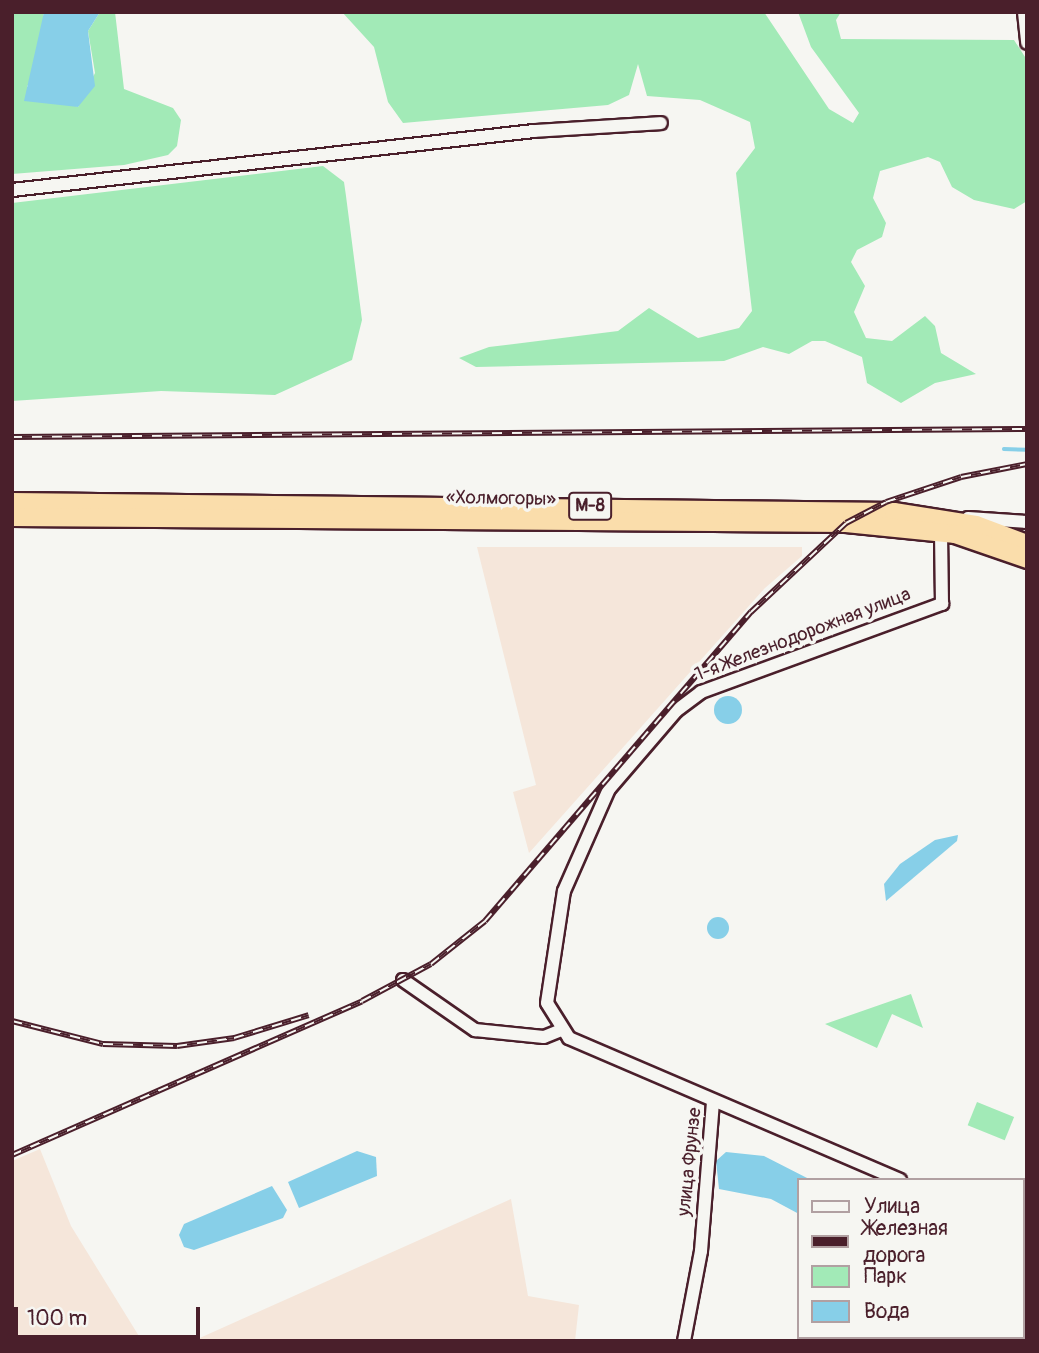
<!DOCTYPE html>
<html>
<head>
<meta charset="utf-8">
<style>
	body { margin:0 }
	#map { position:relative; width:1039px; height:1353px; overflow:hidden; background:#f6f6f2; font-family:Pangolin,sans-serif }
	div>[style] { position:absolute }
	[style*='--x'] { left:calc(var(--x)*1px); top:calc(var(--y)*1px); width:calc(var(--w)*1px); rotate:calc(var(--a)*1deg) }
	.built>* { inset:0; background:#f5e6da }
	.green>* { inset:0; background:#a2eab7; transform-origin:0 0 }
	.water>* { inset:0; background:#87cfe8 }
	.round { border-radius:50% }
	.stream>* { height:3.5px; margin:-1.75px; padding:0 1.75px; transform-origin:1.75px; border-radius:1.75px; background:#87cfe8 }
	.roads { filter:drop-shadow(2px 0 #4a1f2b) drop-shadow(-2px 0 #4a1f2b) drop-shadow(0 2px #4a1f2b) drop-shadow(0 -2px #4a1f2b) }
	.minor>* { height:12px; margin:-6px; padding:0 6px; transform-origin:6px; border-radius:6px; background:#f6f6f2 }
	.highway>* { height:18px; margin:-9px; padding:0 9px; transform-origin:9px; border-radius:9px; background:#faddab }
	.rail>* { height:6px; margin-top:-3px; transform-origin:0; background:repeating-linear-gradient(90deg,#f6f6f2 0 10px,#4a1f2b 0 20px); box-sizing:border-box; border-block:2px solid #4a1f2b }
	span { translate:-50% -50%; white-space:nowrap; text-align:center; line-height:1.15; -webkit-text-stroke:7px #f6f6f2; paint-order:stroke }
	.shield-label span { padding:2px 5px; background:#f6f6f2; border:2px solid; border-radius:5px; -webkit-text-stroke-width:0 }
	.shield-label { font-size:18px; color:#4a1f2b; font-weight:700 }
	.street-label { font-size:19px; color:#4a1f2b }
	.frame { position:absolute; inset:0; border:14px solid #4a1f2b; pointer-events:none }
	.legend { position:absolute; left:797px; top:1178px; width:228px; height:161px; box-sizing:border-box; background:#f6f6f2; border:2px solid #b1a0a2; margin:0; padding:9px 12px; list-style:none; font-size:21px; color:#4a1f2b }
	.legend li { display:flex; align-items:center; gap:14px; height:35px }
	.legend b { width:35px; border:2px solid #b1a0a2 }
	.scale { position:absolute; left:14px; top:1307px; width:186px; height:32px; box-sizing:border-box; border:4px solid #4a1f2b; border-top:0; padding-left:9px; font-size:21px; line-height:24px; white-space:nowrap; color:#4a1f2b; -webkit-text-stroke:5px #f6f6f2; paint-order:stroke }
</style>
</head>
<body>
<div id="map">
	<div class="built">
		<div style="clip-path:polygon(477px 547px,802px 547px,802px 556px,765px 588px,529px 853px,513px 792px,536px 785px)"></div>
		<div style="clip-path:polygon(40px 1149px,71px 1226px,142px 1341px,12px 1341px,12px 1161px)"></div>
		<div style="clip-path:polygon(511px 1199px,528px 1296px,579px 1305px,575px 1341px,193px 1341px)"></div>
	</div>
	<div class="green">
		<div style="clip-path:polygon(12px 12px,44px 12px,38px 60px,27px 87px,78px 107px,95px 73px,88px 31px,100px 12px,115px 12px,124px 89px,173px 108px,181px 120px,177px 146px,168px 155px,124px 165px,12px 174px)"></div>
		<div style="clip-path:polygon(342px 12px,764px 12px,829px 109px,853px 123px,859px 113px,811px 47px,798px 12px,841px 12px,836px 20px,841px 39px,1014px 40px,1027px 60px,1027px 201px,1014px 209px,974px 200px,952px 187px,940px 162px,928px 157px,880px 171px,873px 198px,886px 223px,882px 237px,857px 250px,851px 262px,865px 286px,854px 312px,866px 338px,892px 341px,925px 316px,935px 326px,941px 353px,976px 374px,935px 383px,901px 403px,867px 383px,862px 357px,825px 341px,812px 341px,789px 354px,763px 347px,724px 361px,476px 367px,459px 358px,489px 347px,618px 331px,649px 308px,698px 338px,739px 328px,752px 311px,736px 173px,755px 148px,750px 122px,700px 100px,647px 96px,638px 64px,629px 95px,608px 105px,403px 123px,388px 102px,374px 47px)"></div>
		<div style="clip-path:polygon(323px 166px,344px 182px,346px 196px,362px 320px,352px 360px,275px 395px,161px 391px,12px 401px,12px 203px)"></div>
		<div style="clip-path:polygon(911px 994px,923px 1028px,892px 1014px,877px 1048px,825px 1024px)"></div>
		<div style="left:977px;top:1102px;width:40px;height:25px;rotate:22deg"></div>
	</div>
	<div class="water">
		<div style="clip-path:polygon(44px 12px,100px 12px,88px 31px,95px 86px,78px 107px,24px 101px)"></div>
		<div class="round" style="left:714px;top:696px;width:28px;height:28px"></div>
		<div style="clip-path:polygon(958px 835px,957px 841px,886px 901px,884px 884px,900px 864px,935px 840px)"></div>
		<div class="round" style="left:707px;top:917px;width:22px;height:22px"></div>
		<div style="clip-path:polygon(357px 1151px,376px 1157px,377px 1176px,299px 1208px,288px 1182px)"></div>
		<div style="clip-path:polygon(726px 1152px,764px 1156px,811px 1180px,799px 1180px,799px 1214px,771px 1199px,719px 1189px,716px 1161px)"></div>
		<div style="clip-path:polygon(272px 1186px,287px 1210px,283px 1218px,194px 1250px,184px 1247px,179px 1235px,184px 1224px)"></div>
	</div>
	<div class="stream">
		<div style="--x:1004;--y:449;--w:23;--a:2"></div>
	</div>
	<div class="roads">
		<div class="minor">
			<div style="--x:1024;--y:12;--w:31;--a:84"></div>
			<div style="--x:12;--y:190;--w:525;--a:-6.45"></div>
			<div style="--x:534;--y:131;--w:127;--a:-3.6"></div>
			<div style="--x:968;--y:518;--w:59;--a:3.9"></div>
			<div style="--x:403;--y:980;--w:88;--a:34.8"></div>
			<div style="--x:475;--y:1030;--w:69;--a:5.8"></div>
			<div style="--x:544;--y:1037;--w:16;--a:-22"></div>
			<div style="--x:900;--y:1180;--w:360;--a:-156.8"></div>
			<div style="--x:569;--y:1038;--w:41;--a:-122.2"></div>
			<div style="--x:547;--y:1003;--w:113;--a:-81.4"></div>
			<div style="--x:564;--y:891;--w:111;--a:-66.2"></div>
			<div style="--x:609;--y:789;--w:103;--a:-49.3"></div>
			<div style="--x:676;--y:711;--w:31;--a:-37"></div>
			<div style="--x:701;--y:692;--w:257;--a:-20.1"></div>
			<div style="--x:942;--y:604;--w:72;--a:-90.8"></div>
			<div style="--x:1023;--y:1231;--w:4;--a:27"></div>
			<div style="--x:684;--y:1341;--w:92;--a:-79.3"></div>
			<div style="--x:701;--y:1251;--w:150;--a:-85.4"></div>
		</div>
		<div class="highway">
			<div style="--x:12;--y:502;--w:882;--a:0.65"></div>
			<div style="--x:894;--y:512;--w:83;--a:9"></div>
			<div style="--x:976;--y:525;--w:54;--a:20.4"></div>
			<div style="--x:12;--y:517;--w:834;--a:0.41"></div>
			<div style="--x:846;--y:523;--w:110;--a:5.8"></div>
			<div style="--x:955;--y:534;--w:76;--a:19.1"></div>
		</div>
	</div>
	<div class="rail">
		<div style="--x:12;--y:437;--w:1015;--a:-0.45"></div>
		<div style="--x:12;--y:1021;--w:94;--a:14.2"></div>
		<div style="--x:103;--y:1044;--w:74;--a:1.5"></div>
		<div style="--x:177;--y:1046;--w:58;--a:-8"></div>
		<div style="--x:234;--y:1038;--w:78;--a:-17"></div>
		<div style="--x:12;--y:1155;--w:382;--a:-23.7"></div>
		<div style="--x:362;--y:1001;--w:78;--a:-28.2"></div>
		<div style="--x:431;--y:964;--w:69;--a:-38.5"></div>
		<div style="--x:485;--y:921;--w:408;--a:-49.3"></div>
		<div style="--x:751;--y:612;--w:130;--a:-43.1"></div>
		<div style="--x:846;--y:523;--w:45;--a:-27.7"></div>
		<div style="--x:886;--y:502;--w:79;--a:-18.4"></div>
		<div style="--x:961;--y:477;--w:67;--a:-11.1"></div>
	</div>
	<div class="shield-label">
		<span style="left:590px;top:506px">М-8</span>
	</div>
	<div class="street-label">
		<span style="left:501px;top:499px;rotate:1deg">«Холмогоры»</span>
		<span style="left:803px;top:635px;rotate:-21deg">1-я Железнодорожная улица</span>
		<span style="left:690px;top:1162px;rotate:-84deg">улица Фрунзе</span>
	</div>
	<div class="frame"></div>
	<ul class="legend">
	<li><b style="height:9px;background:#f6f6f2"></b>Улица</li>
	<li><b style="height:9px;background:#4a1f2b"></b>Железная дорога</li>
	<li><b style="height:19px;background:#a2eab7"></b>Парк</li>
	<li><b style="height:19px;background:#87cfe8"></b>Вода</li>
	</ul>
	<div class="scale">100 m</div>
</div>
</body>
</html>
